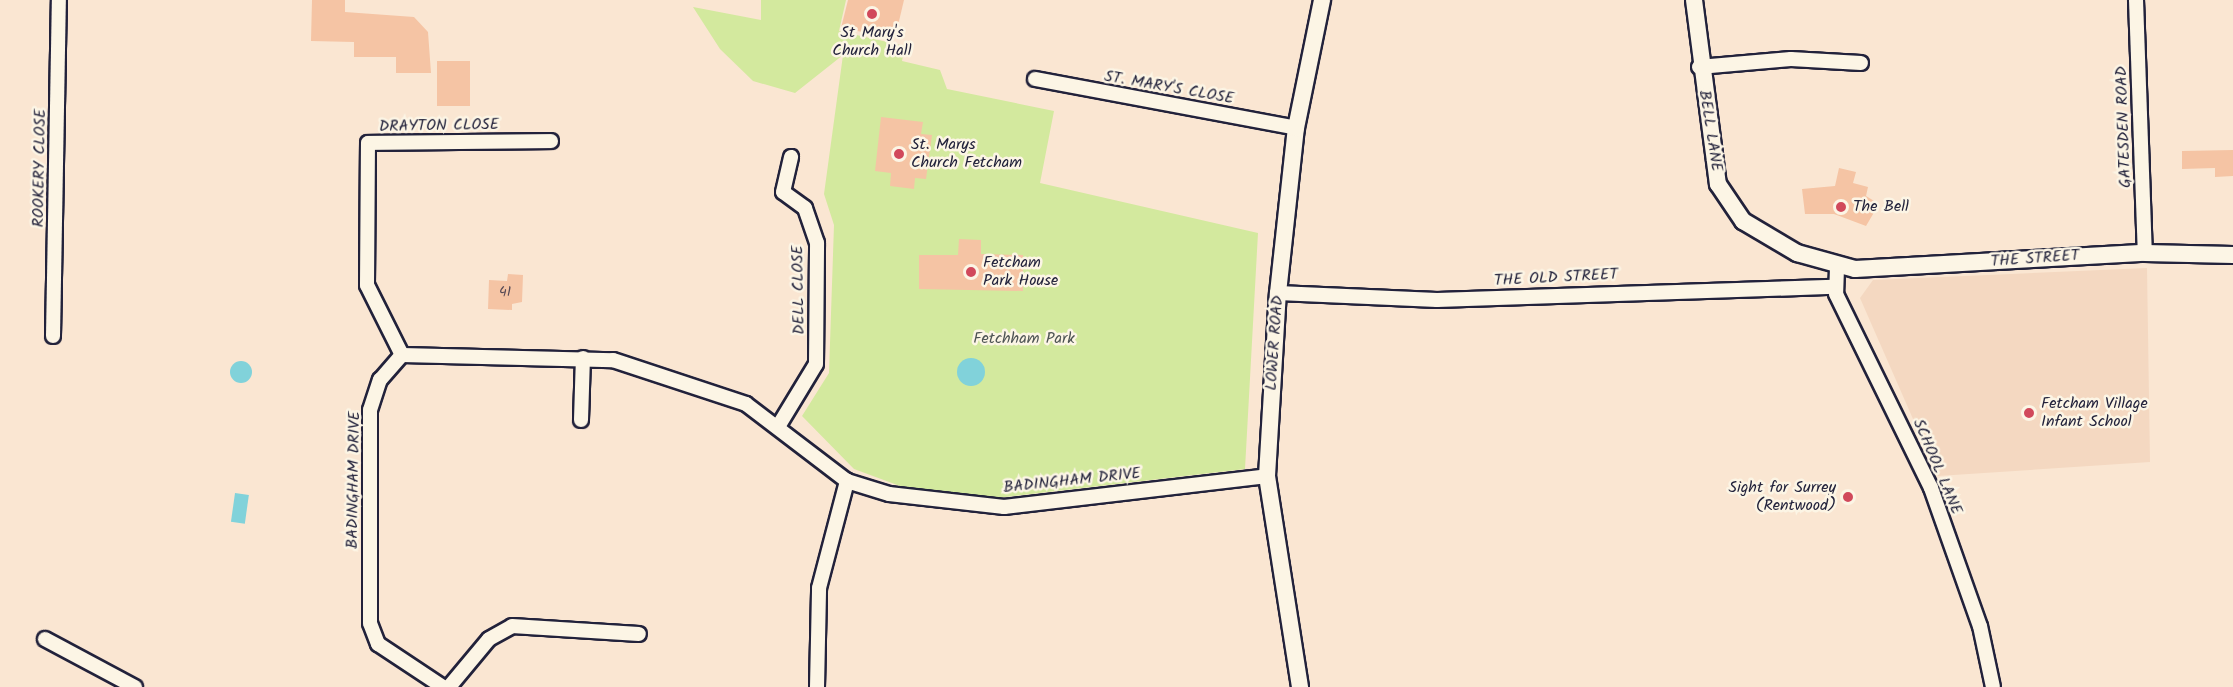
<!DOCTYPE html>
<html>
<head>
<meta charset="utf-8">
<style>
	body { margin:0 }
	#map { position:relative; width:2233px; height:687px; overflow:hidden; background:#fae6d2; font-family:Kalam,sans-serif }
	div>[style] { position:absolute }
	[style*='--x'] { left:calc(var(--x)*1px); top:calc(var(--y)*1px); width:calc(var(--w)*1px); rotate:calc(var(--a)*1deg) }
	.built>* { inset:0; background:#f4d8c1 }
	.green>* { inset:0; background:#d3e99e }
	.water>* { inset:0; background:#81d2da; transform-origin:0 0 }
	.round { border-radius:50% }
	.building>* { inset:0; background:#f5c4a4; transform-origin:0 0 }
	.roads { filter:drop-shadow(2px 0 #22223b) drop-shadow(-2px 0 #22223b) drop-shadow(0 2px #22223b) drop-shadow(0 -2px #22223b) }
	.minor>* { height:14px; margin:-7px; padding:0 7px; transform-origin:7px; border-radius:7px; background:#fcf5e5 }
	.tertiary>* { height:16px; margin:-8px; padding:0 8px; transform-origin:8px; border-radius:8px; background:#fcf5e5 }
	.dots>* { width:16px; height:16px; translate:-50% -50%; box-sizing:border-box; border:3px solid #fcf5e5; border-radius:50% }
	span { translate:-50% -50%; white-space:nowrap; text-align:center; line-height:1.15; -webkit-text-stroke:5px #fcf5e5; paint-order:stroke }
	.number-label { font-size:14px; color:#574a55 }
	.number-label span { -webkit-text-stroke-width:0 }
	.poi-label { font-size:16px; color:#22223b }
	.left { translate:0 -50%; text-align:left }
	.right { translate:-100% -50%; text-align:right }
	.street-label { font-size:16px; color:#22223b }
	.park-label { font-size:16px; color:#4e5454 }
</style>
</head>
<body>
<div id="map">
	<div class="built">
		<div style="clip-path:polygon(2147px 268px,2150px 462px,1938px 476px,1860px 298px,1873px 280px)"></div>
	</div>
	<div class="green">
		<div style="clip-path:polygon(761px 0,846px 0,839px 31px,905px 46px,902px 61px,940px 70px,947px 89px,1054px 111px,1040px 183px,1258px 233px,1245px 469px,997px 498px,900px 486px,854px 469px,802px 416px,829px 373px,834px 225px,824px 194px,843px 55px,795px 93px,753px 81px,720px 49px,693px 7px,761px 20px)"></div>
	</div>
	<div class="water">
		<div class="round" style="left:957px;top:358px;width:28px;height:28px"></div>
		<div class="round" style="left:230px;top:361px;width:22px;height:22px"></div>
		<div style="left:235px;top:493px;width:14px;height:29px;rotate:8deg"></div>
	</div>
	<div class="building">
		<div style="clip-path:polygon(312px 0,345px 0,345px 12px,414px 17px,428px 32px,431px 73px,396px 73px,396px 57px,354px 57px,354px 42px,311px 41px)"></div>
		<div style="clip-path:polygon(848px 0,904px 0,895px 38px,841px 28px)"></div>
		<div style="left:437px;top:61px;width:33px;height:45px"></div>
		<div style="clip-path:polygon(881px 117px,923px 122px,921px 134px,932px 135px,926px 179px,915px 178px,914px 189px,890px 186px,891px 173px,875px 171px)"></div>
		<div style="clip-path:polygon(2233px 150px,2233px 176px,2215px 177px,2215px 168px,2182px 169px,2182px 151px)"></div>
		<div style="clip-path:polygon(1839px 168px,1856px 172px,1853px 183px,1868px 187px,1866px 196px,1879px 204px,1866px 226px,1834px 214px,1805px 214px,1802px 189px,1835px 186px)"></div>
		<div style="clip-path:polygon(959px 239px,981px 240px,981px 254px,1023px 255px,1023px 291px,919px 289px,919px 255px,958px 255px)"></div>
		<div style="clip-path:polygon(508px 274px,523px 275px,522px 302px,512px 304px,512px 310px,488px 309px,489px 280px,507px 281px)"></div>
	</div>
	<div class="roads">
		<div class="minor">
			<div style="--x:2136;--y:0;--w:253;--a:88"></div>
			<div style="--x:1699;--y:67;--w:92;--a:-5"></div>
			<div style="--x:1791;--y:59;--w:70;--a:3.3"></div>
			<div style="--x:1035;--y:79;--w:266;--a:10.6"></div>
			<div style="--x:1837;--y:268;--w:26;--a:92"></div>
			<div style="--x:1836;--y:294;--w:216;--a:63.9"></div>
			<div style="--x:1931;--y:488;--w:146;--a:70.5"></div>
			<div style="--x:1980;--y:626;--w:62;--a:78"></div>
			<div style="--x:1278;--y:293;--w:159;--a:2.5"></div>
			<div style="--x:1437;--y:300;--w:397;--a:-1.9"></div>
			<div style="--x:53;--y:336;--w:336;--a:-89"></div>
			<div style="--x:402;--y:355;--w:78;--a:-116.6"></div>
			<div style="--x:367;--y:285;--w:142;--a:-89.6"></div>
			<div style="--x:368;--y:143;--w:183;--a:-0.6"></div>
			<div style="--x:581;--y:420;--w:62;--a:-88.2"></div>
			<div style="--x:779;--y:425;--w:71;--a:-58.8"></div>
			<div style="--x:816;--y:364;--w:121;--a:-89.5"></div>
			<div style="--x:817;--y:243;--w:37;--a:-109"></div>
			<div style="--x:805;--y:208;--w:27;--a:-144"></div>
			<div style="--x:783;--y:192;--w:36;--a:-77"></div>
			<div style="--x:45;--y:639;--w:102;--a:28.1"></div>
			<div style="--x:443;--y:687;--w:78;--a:-146.5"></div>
			<div style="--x:378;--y:644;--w:22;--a:-111"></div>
			<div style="--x:370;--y:623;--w:213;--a:-90"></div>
			<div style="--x:370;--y:410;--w:32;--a:-72"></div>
			<div style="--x:380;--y:380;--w:33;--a:-49"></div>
			<div style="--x:402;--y:355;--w:211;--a:1.4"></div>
			<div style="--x:613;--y:360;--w:140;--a:18.3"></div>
			<div style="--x:746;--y:404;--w:127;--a:37.3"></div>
			<div style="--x:847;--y:481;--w:44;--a:17.2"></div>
			<div style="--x:889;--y:494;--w:116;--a:6.4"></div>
			<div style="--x:1004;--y:507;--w:265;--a:-6.7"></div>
			<div style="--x:449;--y:687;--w:62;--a:-50.2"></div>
			<div style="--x:489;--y:639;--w:26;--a:-29"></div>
			<div style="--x:512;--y:626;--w:127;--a:3.6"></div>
			<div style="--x:817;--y:687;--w:99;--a:-88.8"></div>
			<div style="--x:819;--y:588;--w:111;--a:-75.3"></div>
		</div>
		<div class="tertiary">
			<div style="--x:1694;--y:0;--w:186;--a:82.6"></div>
			<div style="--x:1718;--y:184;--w:45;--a:56"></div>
			<div style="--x:1743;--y:221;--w:63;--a:30.7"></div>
			<div style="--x:1797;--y:253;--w:60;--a:15.4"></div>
			<div style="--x:1855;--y:269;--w:290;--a:-3.2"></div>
			<div style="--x:2145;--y:253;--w:88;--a:1.3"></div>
			<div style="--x:1300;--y:687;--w:214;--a:-98.9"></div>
			<div style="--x:1267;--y:476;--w:183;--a:-86.6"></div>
			<div style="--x:1278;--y:293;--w:166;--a:-83.8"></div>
			<div style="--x:1296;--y:128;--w:131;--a:-78.5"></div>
		</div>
	</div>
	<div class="dots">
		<div style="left:872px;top:14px;background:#d1495b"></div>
		<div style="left:899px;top:154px;background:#d1495b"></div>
		<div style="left:1841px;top:207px;background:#d1495b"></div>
		<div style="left:971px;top:272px;background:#d1495b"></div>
		<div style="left:2029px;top:413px;background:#d1495b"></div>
		<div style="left:1848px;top:497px;background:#d1495b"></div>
	</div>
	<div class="number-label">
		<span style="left:505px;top:292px">41</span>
	</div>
	<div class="poi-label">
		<span style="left:872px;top:42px">St Mary's<br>Church Hall</span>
		<span class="left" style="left:911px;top:154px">St. Marys<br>Church Fetcham</span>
		<span class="left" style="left:1853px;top:207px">The Bell</span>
		<span class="left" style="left:983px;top:272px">Fetcham<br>Park House</span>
		<span class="left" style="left:2041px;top:413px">Fetcham Village<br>Infant School</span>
		<span class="right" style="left:1836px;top:497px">Sight for Surrey<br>(Rentwood)</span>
	</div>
	<div class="street-label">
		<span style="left:1169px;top:88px;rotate:10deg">ST. MARY'S CLOSE</span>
		<span style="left:439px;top:126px;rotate:-1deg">DRAYTON CLOSE</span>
		<span style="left:2124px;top:127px;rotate:-92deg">GATESDEN ROAD</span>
		<span style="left:1710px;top:131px;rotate:81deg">BELL LANE</span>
		<span style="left:40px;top:168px;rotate:-89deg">ROOKERY CLOSE</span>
		<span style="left:2035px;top:259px;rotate:-4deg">THE STREET</span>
		<span style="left:1556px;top:278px;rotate:-3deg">THE OLD STREET</span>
		<span style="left:799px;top:290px;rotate:-91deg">DELL CLOSE</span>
		<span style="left:1275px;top:343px;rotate:-86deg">LOWER ROAD</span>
		<span style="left:1937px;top:467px;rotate:67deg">SCHOOL LANE</span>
		<span style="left:354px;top:480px;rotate:-89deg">BADINGHAM DRIVE</span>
		<span style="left:1072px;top:481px;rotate:-6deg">BADINGHAM DRIVE</span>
	</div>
	<div class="park-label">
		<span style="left:1024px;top:339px">Fetchham Park</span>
	</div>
</div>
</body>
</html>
